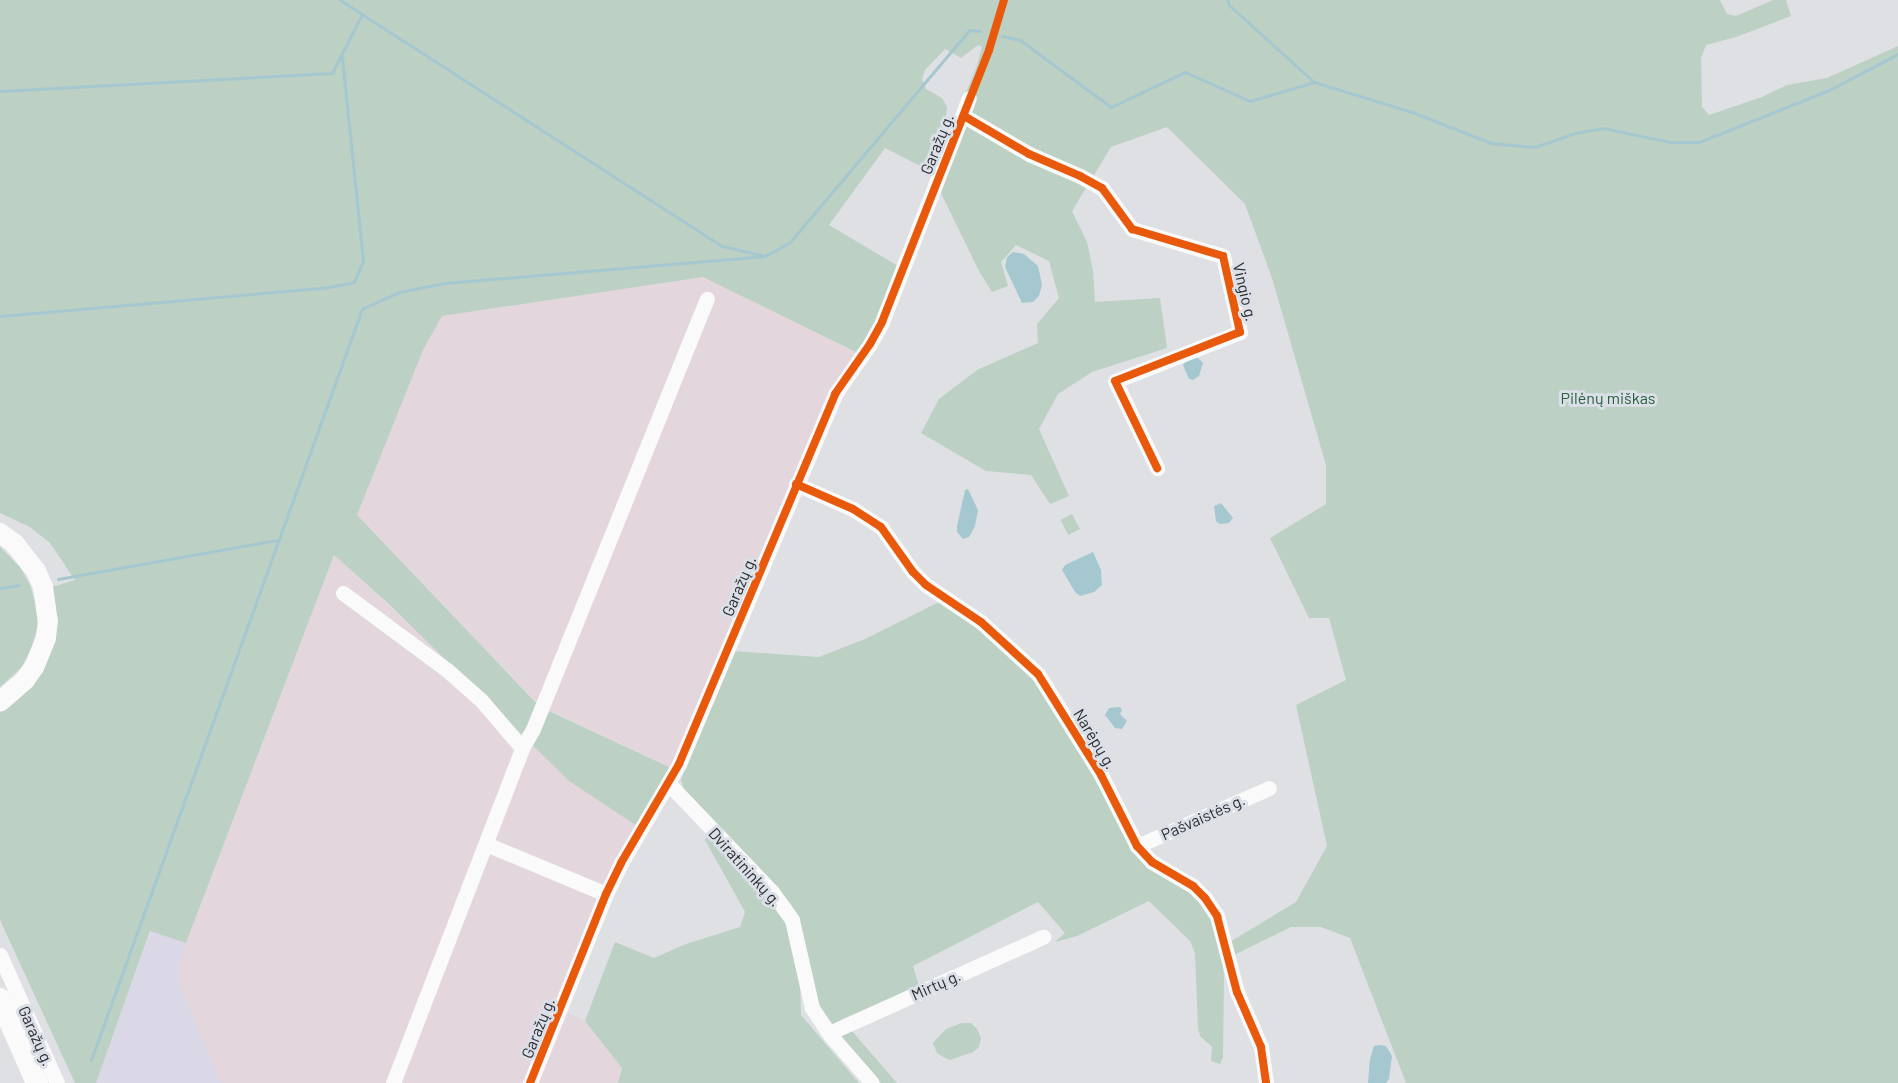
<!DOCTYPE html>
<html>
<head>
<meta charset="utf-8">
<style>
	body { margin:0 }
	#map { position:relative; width:1898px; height:1083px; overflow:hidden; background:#dee0e4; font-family:Barlow,sans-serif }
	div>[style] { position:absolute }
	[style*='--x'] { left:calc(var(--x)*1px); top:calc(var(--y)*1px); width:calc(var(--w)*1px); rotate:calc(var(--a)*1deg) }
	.commercial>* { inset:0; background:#dad8e6 }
	.industrial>* { inset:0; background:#e3d6dc }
	.green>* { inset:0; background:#bcd0c4; transform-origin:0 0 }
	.water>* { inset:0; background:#a5c8d0 }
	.stream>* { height:3px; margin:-1.5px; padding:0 1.5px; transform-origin:1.5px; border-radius:1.5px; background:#a5c8d0 }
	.minor>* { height:15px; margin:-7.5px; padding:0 7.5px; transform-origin:7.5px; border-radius:7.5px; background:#fafafb }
	.major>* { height:20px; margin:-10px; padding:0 10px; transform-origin:10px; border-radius:10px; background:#fafafb }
	.highway>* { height:22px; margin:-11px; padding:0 11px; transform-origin:11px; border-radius:11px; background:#fafafb }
	.cycleway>* { height:8px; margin:-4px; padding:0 4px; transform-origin:4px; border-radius:4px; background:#e8590c }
	span { translate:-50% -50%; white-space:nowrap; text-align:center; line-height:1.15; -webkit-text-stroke:6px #dbdfe7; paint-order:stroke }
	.street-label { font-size:16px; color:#2a2b2e }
	.park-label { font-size:16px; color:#265f3d }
</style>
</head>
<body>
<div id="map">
	<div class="commercial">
		<div style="clip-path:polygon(151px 931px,186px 943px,179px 965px,179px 984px,221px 1083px,96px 1083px)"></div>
	</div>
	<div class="industrial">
		<div style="clip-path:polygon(703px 277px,858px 353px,671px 768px,541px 707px,357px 515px,423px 350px,442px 316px)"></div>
		<div style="clip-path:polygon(334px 555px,436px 649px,569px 781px,637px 826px,522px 1083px,221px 1083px,179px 984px,179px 965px,186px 943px)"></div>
		<div style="clip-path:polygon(566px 1012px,585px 1021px,622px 1068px,618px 1083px,538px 1083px)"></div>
	</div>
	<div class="green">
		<div style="clip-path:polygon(evenodd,0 0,1720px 0,1727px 14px,1736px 16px,1773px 0,1786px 0,1791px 16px,1736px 37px,1706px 45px,1701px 58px,1702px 107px,1709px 115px,1762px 97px,1787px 85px,1827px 78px,1898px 46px,1898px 1083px,1406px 1083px,1350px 938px,1321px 927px,1291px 927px,1232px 956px,1230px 942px,1296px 902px,1327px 846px,1296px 705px,1346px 680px,1329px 618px,1309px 618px,1270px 538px,1326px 504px,1326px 465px,1272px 278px,1245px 204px,1167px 127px,1111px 147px,1072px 211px,1087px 242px,1093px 271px,1095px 302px,1160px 298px,1167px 348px,1092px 372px,1058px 394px,1039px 429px,1069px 496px,1050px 504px,1031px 475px,986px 471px,921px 433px,939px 399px,977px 370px,1038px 343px,1037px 324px,1059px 298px,1049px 261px,1016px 245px,1001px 262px,1008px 286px,992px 292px,980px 273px,940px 191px,942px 177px,885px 148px,829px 225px,898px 266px,875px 328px,858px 353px,703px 277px,442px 316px,423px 350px,357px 515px,540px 707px,671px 768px,637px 826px,569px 781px,391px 606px,334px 555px,186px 943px,150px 931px,96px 1083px,75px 1083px,0 920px,0 711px,20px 697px,52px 587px,75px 580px,50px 543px,30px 527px,0 513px,0 0,978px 45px,982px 47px,977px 66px,948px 136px,944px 134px,947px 107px,942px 98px,926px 89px,922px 79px,925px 70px,945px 49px,961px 58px,978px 45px)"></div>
		<div style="left:1072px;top:514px;width:17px;height:13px;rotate:62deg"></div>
		<div style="clip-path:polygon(0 547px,20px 567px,30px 585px,36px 605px,38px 625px,32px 647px,22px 667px,0 687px)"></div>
		<div style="clip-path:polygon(941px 601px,980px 626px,1043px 688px,1120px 820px,1194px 894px,1210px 916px,1221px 940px,1224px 977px,1223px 1057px,1220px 1064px,1211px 1061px,1212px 1047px,1200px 1036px,1198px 1028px,1195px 953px,1190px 941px,1149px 901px,1077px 936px,1055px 942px,1065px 933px,1038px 902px,913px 966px,919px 986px,929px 995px,851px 1030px,897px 1083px,881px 1083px,840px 1041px,822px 1015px,791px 904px,714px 825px,684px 790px,681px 780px,685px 767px,732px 651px,819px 657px,865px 639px)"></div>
		<div style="clip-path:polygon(711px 832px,785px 915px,800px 974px,801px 1015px,859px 1083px,618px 1083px,622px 1068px,585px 1021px,615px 942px,654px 958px,686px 944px,740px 927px,745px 912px,705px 840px)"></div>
		<div style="clip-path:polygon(962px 1023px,971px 1023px,977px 1029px,981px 1038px,979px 1047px,973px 1052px,950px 1060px,943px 1057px,937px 1053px,933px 1043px,946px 1029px)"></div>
	</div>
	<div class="water">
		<div style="clip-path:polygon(1013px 252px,1024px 254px,1038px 266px,1042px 285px,1039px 296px,1033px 302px,1022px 303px,1005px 267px,1007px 257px)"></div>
		<div style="clip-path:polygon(1197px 357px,1203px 363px,1199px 376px,1193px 380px,1189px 379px,1183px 365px,1187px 360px)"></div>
		<div style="clip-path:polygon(968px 489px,978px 510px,975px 526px,969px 537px,963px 539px,957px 532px,957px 526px,965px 490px)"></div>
		<div style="clip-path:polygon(1221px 503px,1233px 518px,1229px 523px,1220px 524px,1216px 521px,1214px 506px)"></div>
		<div style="clip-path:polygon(1093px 552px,1101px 570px,1102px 585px,1094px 592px,1080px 596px,1075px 592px,1062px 570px,1065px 565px)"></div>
		<div style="clip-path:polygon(1120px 707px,1122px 710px,1120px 714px,1127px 721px,1122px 729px,1115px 728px,1105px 715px,1109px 708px)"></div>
		<div style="clip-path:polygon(1379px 1045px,1386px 1046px,1392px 1056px,1389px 1079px,1386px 1083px,1368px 1083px,1370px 1059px,1374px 1046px)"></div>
	</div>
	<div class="stream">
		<div style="--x:340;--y:0;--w:454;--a:32.8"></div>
		<div style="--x:722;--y:246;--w:44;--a:13.1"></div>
		<div style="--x:765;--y:256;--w:29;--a:-29"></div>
		<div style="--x:790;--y:242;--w:277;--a:-49.8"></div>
		<div style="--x:969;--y:30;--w:11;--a:5"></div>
		<div style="--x:1227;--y:0;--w:5;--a:68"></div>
		<div style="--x:1229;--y:5;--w:115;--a:42.2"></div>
		<div style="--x:1314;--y:82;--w:102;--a:17"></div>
		<div style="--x:1412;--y:112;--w:85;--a:21.4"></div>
		<div style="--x:1491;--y:143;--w:44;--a:5.2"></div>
		<div style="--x:1535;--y:147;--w:42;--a:-19.3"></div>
		<div style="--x:1575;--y:133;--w:28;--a:-10"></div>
		<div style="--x:1603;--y:128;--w:68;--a:11.8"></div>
		<div style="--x:1670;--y:142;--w:29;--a:0"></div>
		<div style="--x:1699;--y:142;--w:140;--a:-21.8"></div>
		<div style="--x:1829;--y:90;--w:78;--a:-27.6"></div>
		<div style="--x:1002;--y:36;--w:18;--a:13"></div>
		<div style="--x:1020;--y:40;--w:113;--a:36.4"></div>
		<div style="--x:1111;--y:107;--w:82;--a:-25.3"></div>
		<div style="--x:1185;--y:72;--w:71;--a:24"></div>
		<div style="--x:1250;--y:101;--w:67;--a:-16.5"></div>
		<div style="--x:0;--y:91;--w:332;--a:-3.1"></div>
		<div style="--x:332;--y:73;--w:66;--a:-63"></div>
		<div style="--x:0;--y:316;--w:330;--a:-5"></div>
		<div style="--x:329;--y:287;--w:25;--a:-11"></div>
		<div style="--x:354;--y:282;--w:23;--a:-67"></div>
		<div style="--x:363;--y:261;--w:205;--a:-95.9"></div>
		<div style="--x:58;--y:579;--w:223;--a:-10.1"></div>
		<div style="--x:0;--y:588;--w:19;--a:-9"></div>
		<div style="--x:91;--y:1060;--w:798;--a:-70.16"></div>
		<div style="--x:362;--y:309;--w:41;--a:-24.7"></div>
		<div style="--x:399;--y:292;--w:47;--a:-11.1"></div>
		<div style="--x:445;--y:283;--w:321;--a:-4.8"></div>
	</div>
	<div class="minor">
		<div style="--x:964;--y:116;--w:75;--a:30.3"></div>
		<div style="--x:1029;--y:154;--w:56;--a:23.3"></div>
		<div style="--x:1080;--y:176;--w:25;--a:29"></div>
		<div style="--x:1102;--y:188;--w:51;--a:53.8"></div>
		<div style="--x:1132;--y:229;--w:95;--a:16.5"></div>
		<div style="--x:1223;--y:256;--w:78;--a:77.4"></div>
		<div style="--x:1240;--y:332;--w:134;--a:158.6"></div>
		<div style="--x:1115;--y:381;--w:97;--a:64.2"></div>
		<div style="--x:796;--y:484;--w:62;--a:23.7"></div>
		<div style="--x:853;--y:509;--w:33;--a:33"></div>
		<div style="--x:881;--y:527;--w:55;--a:54.6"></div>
		<div style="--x:913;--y:572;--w:18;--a:45"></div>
		<div style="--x:926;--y:585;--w:66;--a:33.9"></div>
		<div style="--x:981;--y:622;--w:77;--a:42.4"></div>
		<div style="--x:1038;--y:674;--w:119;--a:58"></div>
		<div style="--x:1101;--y:775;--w:80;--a:63.1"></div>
		<div style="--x:1137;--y:846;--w:22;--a:47"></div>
		<div style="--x:1152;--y:862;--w:48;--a:30.3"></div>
		<div style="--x:1193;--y:886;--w:17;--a:45"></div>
		<div style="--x:1205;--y:898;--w:22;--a:56"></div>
		<div style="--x:1217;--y:916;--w:79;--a:75.3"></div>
		<div style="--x:1237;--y:992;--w:60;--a:66.4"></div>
		<div style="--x:1261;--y:1047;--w:36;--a:82"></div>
		<div style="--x:343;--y:593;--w:129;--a:36.5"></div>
		<div style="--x:447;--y:670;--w:45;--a:41.4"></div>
		<div style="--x:481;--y:700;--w:63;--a:49.5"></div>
		<div style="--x:668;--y:783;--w:151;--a:46.3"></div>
		<div style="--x:772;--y:892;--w:34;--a:54"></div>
		<div style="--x:792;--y:920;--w:90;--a:77.2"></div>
		<div style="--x:812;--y:1008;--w:34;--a:56"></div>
		<div style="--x:831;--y:1036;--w:62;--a:48.9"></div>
		<div style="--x:486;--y:844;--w:130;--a:22.6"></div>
		<div style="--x:1137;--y:846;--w:144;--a:-23.7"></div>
		<div style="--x:0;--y:955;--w:140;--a:66"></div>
		<div style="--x:829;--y:1033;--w:235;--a:-24.2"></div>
		<div style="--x:393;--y:1083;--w:359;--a:-68.9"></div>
		<div style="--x:522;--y:748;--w:22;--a:-60"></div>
		<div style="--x:533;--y:729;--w:464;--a:-68"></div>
		<div style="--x:530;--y:1083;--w:204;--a:-68.1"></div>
		<div style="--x:606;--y:894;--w:34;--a:-64"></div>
		<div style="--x:621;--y:863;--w:115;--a:-59.6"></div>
		<div style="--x:679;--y:764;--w:402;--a:-67.1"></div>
		<div style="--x:835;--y:394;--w:61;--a:-55"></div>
		<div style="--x:870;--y:344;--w:25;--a:-61"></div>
		<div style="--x:882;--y:322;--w:240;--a:-68.8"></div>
	</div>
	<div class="major">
		<div style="--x:0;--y:533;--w:17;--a:36"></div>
		<div style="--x:14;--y:543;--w:36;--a:52"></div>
		<div style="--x:36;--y:571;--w:17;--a:66"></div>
		<div style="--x:43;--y:587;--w:34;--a:82"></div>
		<div style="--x:48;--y:621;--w:17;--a:97"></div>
		<div style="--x:46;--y:638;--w:31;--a:112"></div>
		<div style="--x:34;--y:667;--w:16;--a:125"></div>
		<div style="--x:25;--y:680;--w:33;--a:139"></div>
	</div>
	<div class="highway">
		<div style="--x:0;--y:999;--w:92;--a:66.2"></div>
	</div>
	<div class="cycleway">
		<div style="--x:964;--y:116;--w:75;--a:30.3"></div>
		<div style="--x:1029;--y:154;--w:56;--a:23.3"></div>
		<div style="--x:1080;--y:176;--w:25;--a:29"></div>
		<div style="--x:1102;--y:188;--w:51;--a:53.8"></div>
		<div style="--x:1132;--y:229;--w:95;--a:16.5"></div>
		<div style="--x:1223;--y:256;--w:78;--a:77.4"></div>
		<div style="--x:1240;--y:332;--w:134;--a:158.6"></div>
		<div style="--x:1115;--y:381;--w:97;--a:64.2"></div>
		<div style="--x:796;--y:484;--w:62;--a:23.7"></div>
		<div style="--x:853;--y:509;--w:33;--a:33"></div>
		<div style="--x:881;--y:527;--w:55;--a:54.6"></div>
		<div style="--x:913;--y:572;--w:18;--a:45"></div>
		<div style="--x:926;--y:585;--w:66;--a:33.9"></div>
		<div style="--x:981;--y:622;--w:77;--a:42.4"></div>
		<div style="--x:1038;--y:674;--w:119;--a:58"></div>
		<div style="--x:1101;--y:775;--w:80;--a:63.1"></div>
		<div style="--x:1137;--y:846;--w:22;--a:47"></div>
		<div style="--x:1152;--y:862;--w:48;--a:30.3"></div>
		<div style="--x:1193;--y:886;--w:17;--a:45"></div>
		<div style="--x:1205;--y:898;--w:22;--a:56"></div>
		<div style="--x:1217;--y:916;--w:79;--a:75.3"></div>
		<div style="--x:1237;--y:992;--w:60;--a:66.4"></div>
		<div style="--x:1261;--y:1047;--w:36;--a:82"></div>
		<div style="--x:530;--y:1083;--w:204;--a:-68.1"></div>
		<div style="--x:606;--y:894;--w:34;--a:-64"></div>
		<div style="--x:621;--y:863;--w:115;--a:-59.6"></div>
		<div style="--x:679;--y:764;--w:402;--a:-67.1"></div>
		<div style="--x:835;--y:394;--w:61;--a:-55"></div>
		<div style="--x:870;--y:344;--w:25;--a:-61"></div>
		<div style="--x:882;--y:322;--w:292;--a:-68.5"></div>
		<div style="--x:989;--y:50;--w:52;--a:-73.3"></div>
	</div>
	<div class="street-label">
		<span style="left:937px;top:144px;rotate:-68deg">Garažų g.</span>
		<span style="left:1245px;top:292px;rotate:77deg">Vingio g.</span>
		<span style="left:739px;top:586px;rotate:-67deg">Garažų g.</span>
		<span style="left:1095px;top:739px;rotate:59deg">Narėpų g.</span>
		<span style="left:1203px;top:817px;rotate:-24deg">Pašvaistės g.</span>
		<span style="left:745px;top:867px;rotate:48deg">Dviratininkų g.</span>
		<span style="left:936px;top:985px;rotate:-24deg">Mirtų g.</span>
		<span style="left:538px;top:1028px;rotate:-68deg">Garažų g.</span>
		<span style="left:36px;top:1036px;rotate:66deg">Garažų g.</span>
	</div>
	<div class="park-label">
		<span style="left:1608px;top:398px">Pilėnų miškas</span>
	</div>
</div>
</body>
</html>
